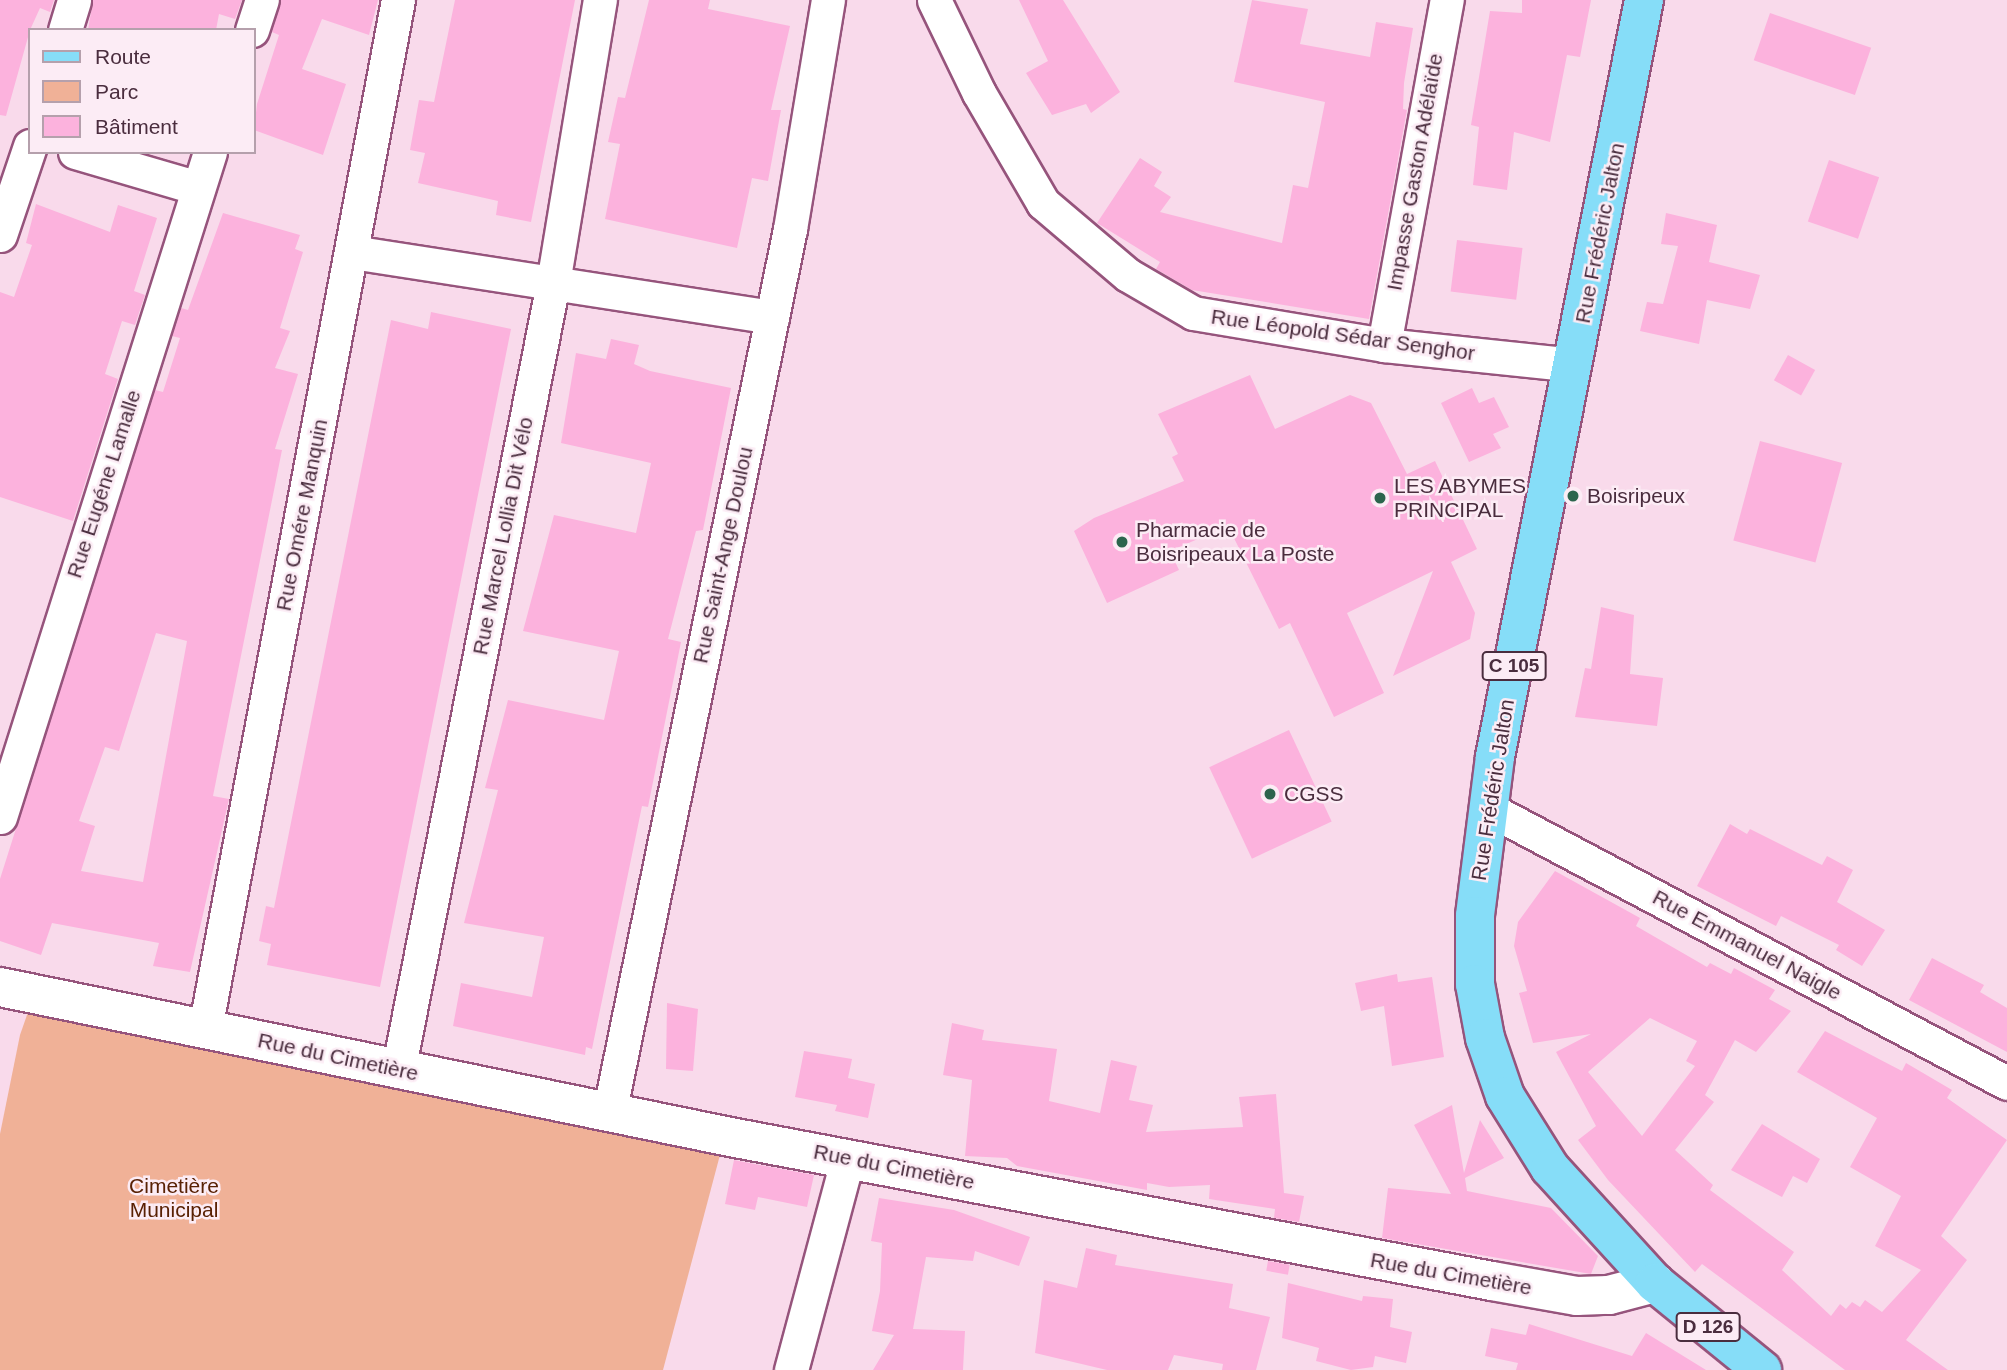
<!DOCTYPE html>
<html>
<head>
<meta charset="utf-8">
<style>
	body { margin:0 }
	#map { position:relative; width:2007px; height:1370px; overflow:hidden; background:#f9daeb; font-family:Arial,sans-serif }
	div>[style] { position:absolute }
	[style*='--x'] { left:calc(var(--x)*1px); top:calc(var(--y)*1px); width:calc(var(--w)*1px); rotate:calc(var(--a)*1deg) }
	.green>* { inset:0; background:#f0b197 }
	.building>* { inset:0; background:#fcb2dd; transform-origin:0 0 }
	.roads { filter:drop-shadow(2px 0 #96547c) drop-shadow(-2px 0 #96547c) drop-shadow(0 2px #96547c) drop-shadow(0 -2px #96547c) }
	.street>* { height:33px; margin:-16.5px; padding:0 16.5px; transform-origin:16.5px; border-radius:16.5px; background:#fff }
	.secondary>* { height:38px; margin:-19px; padding:0 19px; transform-origin:19px; border-radius:19px; background:#fff }
	.primary>* { height:38px; margin:-19px; padding:0 19px; transform-origin:19px; border-radius:19px; background:#86ddf8 }
	.dots>* { width:19px; height:19px; translate:-50% -50%; box-sizing:border-box; border:4px solid #fcecf5; border-radius:50% }
	span { translate:-50% -50%; white-space:nowrap; text-align:center; line-height:1.15; -webkit-text-stroke:5px #fcecf5; paint-order:stroke }
	.shield-label span { padding:2px 5px; background:#fcecf5; border:2px solid; border-radius:5px; -webkit-text-stroke-width:0 }
	.shield-label { font-size:19px; color:#4a2d3e; font-weight:700 }
	.street-label { font-size:21px; color:#4a2d3e }
	.poi-label { font-size:21px; color:#4a2d3e }
	.left { translate:0 -50%; text-align:left }
	.park-label { font-size:21px; color:#592104 }
	.legend { position:absolute; left:28px; top:28px; width:228px; height:126px; box-sizing:border-box; background:#fcecf5; border:2px solid #b5a0ac; margin:0; padding:9px 12px; list-style:none; font-size:21px; color:#4a2d3e }
	.legend li { display:flex; align-items:center; gap:14px; height:35px }
	.legend b { width:35px; border:2px solid #b5a0ac }
</style>
</head>
<body>
<div id="map">
	<div class="green">
		<div style="clip-path:polygon(34px 995px,725px 1136px,663px 1370px,0 1370px,0 1134px,20px 1035px)"></div>
	</div>
	<div class="building">
		<div style="clip-path:polygon(0 0,54px 0,50px 12px,40px 8px,30px 30px,6px 116px,0 115px)"></div>
		<div style="clip-path:polygon(93px 0,242px 0,235px 19px,219px 14px,216px 30px,88px 30px)"></div>
		<div style="clip-path:polygon(281px 0,378px 0,369px 35px,322px 19px,302px 69px,346px 84px,323px 155px,254px 130px,257px 104px,279px 35px,272px 32px)"></div>
		<div style="clip-path:polygon(455px 0,575px 0,531px 222px,496px 215px,498px 201px,418px 183px,425px 153px,410px 150px,419px 100px,434px 102px)"></div>
		<div style="clip-path:polygon(649px 0,710px 0,708px 9px,790px 26px,771px 110px,781px 110px,768px 181px,752px 178px,737px 248px,605px 219px,620px 144px,608px 142px,618px 97px,625px 98px)"></div>
		<div style="clip-path:polygon(1019px 0,1063px 0,1120px 92px,1091px 113px,1086px 104px,1052px 115px,1026px 73px,1048px 61px)"></div>
		<div style="clip-path:polygon(1252px 0,1308px 9px,1300px 44px,1370px 57px,1376px 22px,1413px 28px,1404px 83px,1403px 109px,1407px 110px,1369px 319px,1192px 290px,1156px 269px,1160px 262px,1097px 223px,1140px 158px,1162px 172px,1154px 186px,1171px 197px,1160px 212px,1282px 243px,1293px 185px,1308px 188px,1325px 102px,1234px 82px)"></div>
		<div style="clip-path:polygon(1522px 0,1591px 0,1580px 57px,1567px 55px,1550px 142px,1514px 132px,1507px 190px,1473px 185px,1479px 127px,1471px 125px,1490px 11px,1522px 13px)"></div>
		<div style="left:1770px;top:13px;width:107px;height:50px;rotate:19deg"></div>
		<div style="left:1829px;top:160px;width:53px;height:65px;rotate:19deg"></div>
		<div style="clip-path:polygon(36px 204px,110px 232px,118px 205px,157px 218px,134px 291px,145px 295px,135px 325px,122px 321px,105px 374px,118px 379px,73px 521px,0 497px,0 292px,14px 297px,32px 245px,26px 243px)"></div>
		<div style="clip-path:polygon(evenodd,223px 213px,300px 235px,295px 249px,303px 252px,280px 328px,290px 331px,275px 368px,298px 374px,275px 449px,282px 450px,213px 796px,229px 799px,190px 972px,153px 966px,159px 943px,52px 923px,41px 955px,0 941px,0 879px,155px 390px,163px 392px,180px 338px,172px 336px,181px 308px,188px 310px,223px 213px,156px 633px,187px 641px,143px 882px,81px 871px,95px 826px,79px 821px,105px 747px,119px 751px,156px 633px)"></div>
		<div style="clip-path:polygon(1666px 213px,1717px 225px,1709px 262px,1760px 275px,1750px 309px,1707px 300px,1699px 344px,1640px 331px,1647px 302px,1663px 304px,1678px 246px,1661px 244px)"></div>
		<div style="left:1457px;top:240px;width:66px;height:52px;rotate:7deg"></div>
		<div style="clip-path:polygon(431px 312px,511px 329px,380px 987px,267px 965px,271px 944px,259px 941px,266px 906px,274px 908px,391px 320px,428px 329px)"></div>
		<div style="clip-path:polygon(611px 339px,639px 345px,634px 364px,650px 371px,731px 388px,703px 530px,696px 531px,668px 639px,681px 642px,648px 807px,642px 806px,592px 1049px,586px 1047px,585px 1055px,453px 1026px,461px 983px,532px 997px,544px 937px,464px 923px,498px 790px,485px 788px,508px 700px,604px 720px,619px 651px,523px 631px,554px 515px,636px 533px,651px 463px,561px 443px,576px 353px,606px 359px)"></div>
		<div style="left:1788px;top:355px;width:31px;height:29px;rotate:29deg"></div>
		<div style="clip-path:polygon(1250px 375px,1275px 429px,1350px 395px,1371px 403px,1407px 474px,1435px 461px,1477px 549px,1451px 562px,1475px 613px,1470px 639px,1393px 676px,1433px 571px,1347px 613px,1384px 693px,1334px 717px,1290px 623px,1279px 629px,1228px 526px,1170px 551px,1179px 570px,1107px 603px,1074px 531px,1094px 518px,1184px 481px,1172px 457px,1178px 454px,1158px 414px)"></div>
		<div style="clip-path:polygon(1472px 388px,1479px 403px,1494px 397px,1509px 427px,1493px 434px,1501px 448px,1469px 462px,1441px 403px)"></div>
		<div style="left:1760px;top:441px;width:85px;height:103px;rotate:15deg"></div>
		<div style="clip-path:polygon(1601px 607px,1634px 615px,1630px 674px,1663px 678px,1657px 726px,1575px 717px,1585px 668px,1591px 669px)"></div>
		<div style="left:1289px;top:730px;width:101px;height:88px;rotate:65deg"></div>
		<div style="clip-path:polygon(1730px 824px,1747px 834px,1750px 829px,1822px 865px,1827px 856px,1853px 870px,1837px 902px,1885px 930px,1862px 966px,1836px 950px,1839px 945px,1781px 916px,1776px 926px,1697px 886px)"></div>
		<div style="clip-path:polygon(evenodd,1555px 871px,1640px 918px,1636px 926px,1707px 967px,1710px 963px,1731px 974px,1734px 968px,1775px 990px,1769px 999px,1791px 1011px,1756px 1052px,1735px 1040px,1705px 1095px,1714px 1102px,1675px 1150px,1713px 1185px,1710px 1190px,1794px 1252px,1782px 1270px,1831px 1316px,1840px 1304px,1846px 1309px,1852px 1302px,1860px 1307px,1865px 1300px,1882px 1312px,1921px 1270px,1875px 1246px,1901px 1196px,1850px 1167px,1877px 1118px,1797px 1072px,1825px 1031px,1902px 1071px,1906px 1063px,1952px 1090px,1947px 1098px,2007px 1140px,1941px 1236px,1967px 1260px,1906px 1340px,1948px 1370px,1845px 1370px,1702px 1264px,1695px 1272px,1608px 1180px,1578px 1140px,1596px 1126px,1556px 1052px,1591px 1034px,1533px 1043px,1519px 993px,1527px 991px,1514px 946px,1518px 922px,1555px 871px,1650px 1018px,1697px 1041px,1686px 1061px,1695px 1066px,1642px 1136px,1588px 1072px,1650px 1018px)"></div>
		<div style="clip-path:polygon(1932px 958px,1984px 985px,1980px 992px,2007px 1008px,2007px 1052px,1909px 1000px)"></div>
		<div style="clip-path:polygon(1397px 974px,1398px 982px,1432px 977px,1444px 1057px,1392px 1066px,1384px 1006px,1361px 1011px,1355px 983px)"></div>
		<div style="clip-path:polygon(667px 1003px,698px 1009px,693px 1071px,666px 1069px)"></div>
		<div style="clip-path:polygon(952px 1023px,984px 1030px,982px 1040px,1057px 1049px,1049px 1101px,1100px 1113px,1111px 1060px,1137px 1066px,1129px 1100px,1153px 1105px,1146px 1132px,1243px 1127px,1239px 1097px,1276px 1094px,1284px 1193px,1304px 1196px,1299px 1222px,1274px 1218px,1275px 1209px,1209px 1199px,1210px 1185px,1169px 1187px,1147px 1183px,1147px 1190px,1017px 1166px,1007px 1158px,965px 1156px,972px 1080px,943px 1075px)"></div>
		<div style="clip-path:polygon(804px 1051px,852px 1059px,848px 1078px,875px 1084px,868px 1118px,835px 1111px,837px 1105px,795px 1097px)"></div>
		<div style="clip-path:polygon(1452px 1105px,1464px 1173px,1480px 1120px,1504px 1158px,1465px 1178px,1467px 1191px,1551px 1208px,1598px 1256px,1591px 1274px,1382px 1238px,1388px 1188px,1451px 1194px,1414px 1125px)"></div>
		<div style="clip-path:polygon(1762px 1124px,1820px 1159px,1807px 1183px,1793px 1176px,1782px 1197px,1731px 1170px)"></div>
		<div style="clip-path:polygon(734px 1160px,814px 1175px,807px 1207px,758px 1197px,755px 1210px,725px 1204px)"></div>
		<div style="clip-path:polygon(879px 1198px,954px 1210px,1030px 1237px,1019px 1266px,975px 1251px,973px 1261px,926px 1257px,913px 1329px,965px 1331px,963px 1370px,873px 1370px,894px 1335px,872px 1331px,880px 1291px,882px 1243px,871px 1241px)"></div>
		<div style="clip-path:polygon(1086px 1248px,1117px 1255px,1115px 1265px,1233px 1284px,1229px 1308px,1270px 1317px,1256px 1370px,1222px 1370px,1223px 1364px,1174px 1355px,1168px 1370px,1107px 1370px,1035px 1353px,1044px 1280px,1077px 1288px)"></div>
		<div style="left:1268px;top:1261px;width:22px;height:10px;rotate:10deg"></div>
		<div style="clip-path:polygon(1288px 1283px,1362px 1301px,1363px 1296px,1393px 1299px,1390px 1327px,1412px 1332px,1406px 1363px,1375px 1356px,1373px 1367px,1351px 1370px,1316px 1361px,1319px 1348px,1282px 1338px)"></div>
		<div style="clip-path:polygon(1529px 1324px,1632px 1356px,1646px 1333px,1706px 1370px,1516px 1370px,1518px 1363px,1485px 1356px,1491px 1328px,1526px 1335px)"></div>
	</div>
	<div class="roads">
		<div class="street">
			<div style="--x:934;--y:0;--w:103;--a:64.2"></div>
			<div style="--x:979;--y:93;--w:127;--a:59.8"></div>
			<div style="--x:1043;--y:203;--w:111;--a:40.3"></div>
			<div style="--x:1128;--y:275;--w:75;--a:30.3"></div>
			<div style="--x:1193;--y:313;--w:194;--a:9.5"></div>
			<div style="--x:1384;--y:345;--w:191;--a:6"></div>
			<div style="--x:65;--y:30;--w:31;--a:-73"></div>
			<div style="--x:252;--y:30;--w:32;--a:-72"></div>
			<div style="--x:75;--y:152;--w:128;--a:16.3"></div>
			<div style="--x:0;--y:235;--w:94;--a:-71.4"></div>
			<div style="--x:352;--y:252;--w:425;--a:8.8"></div>
			<div style="--x:1384;--y:345;--w:351;--a:-79.7"></div>
			<div style="--x:1487;--y:808;--w:588;--a:27.87"></div>
			<div style="--x:0;--y:817;--w:697;--a:-72.47"></div>
			<div style="--x:205;--y:1029;--w:1047;--a:-79.38"></div>
			<div style="--x:398;--y:1071;--w:803;--a:-78.87"></div>
			<div style="--x:553;--y:283;--w:287;--a:-80.6"></div>
			<div style="--x:610;--y:1109;--w:898;--a:-78.44"></div>
			<div style="--x:790;--y:229;--w:232;--a:-80.6"></div>
			<div style="--x:791;--y:1370;--w:220;--a:-75"></div>
		</div>
		<div class="secondary">
			<div style="--x:0;--y:987;--w:740;--a:11.61"></div>
			<div style="--x:725;--y:1136;--w:781;--a:10.71"></div>
			<div style="--x:1492;--y:1281;--w:86;--a:10"></div>
			<div style="--x:1577;--y:1296;--w:32;--a:-2"></div>
			<div style="--x:1609;--y:1295;--w:48;--a:-14.6"></div>
		</div>
		<div class="primary">
			<div style="--x:1644;--y:0;--w:772;--a:101.14"></div>
			<div style="--x:1495;--y:757;--w:160;--a:97.2"></div>
			<div style="--x:1475;--y:916;--w:68;--a:90"></div>
			<div style="--x:1475;--y:984;--w:55;--a:79.5"></div>
			<div style="--x:1485;--y:1038;--w:61;--a:71"></div>
			<div style="--x:1505;--y:1096;--w:85;--a:58"></div>
			<div style="--x:1550;--y:1168;--w:156;--a:47.6"></div>
			<div style="--x:1655;--y:1283;--w:138;--a:39.1"></div>
		</div>
	</div>
	<div class="dots">
		<div style="left:1573px;top:496px;background:#2c654d"></div>
		<div style="left:1380px;top:498px;background:#2c654d"></div>
		<div style="left:1122px;top:542px;background:#2c654d"></div>
		<div style="left:1270px;top:794px;background:#2c654d"></div>
	</div>
	<div class="shield-label">
		<span style="left:1514px;top:666px">C 105</span>
		<span style="left:1708px;top:1327px">D 126</span>
	</div>
	<div class="street-label">
		<span style="left:1415px;top:172px;rotate:-80deg">Impasse Gaston Adélaïde</span>
		<span style="left:1600px;top:233px;rotate:-79deg">Rue Frédéric Jalton</span>
		<span style="left:1343px;top:335px;rotate:8deg">Rue Léopold Sédar Senghor</span>
		<span style="left:104px;top:484px;rotate:-72deg">Rue Eugéne Lamalle</span>
		<span style="left:302px;top:515px;rotate:-79deg">Rue Omére Manquin</span>
		<span style="left:503px;top:536px;rotate:-79deg">Rue Marcel Lollia Dit Vélo</span>
		<span style="left:723px;top:555px;rotate:-78deg">Rue Saint-Ange Doulou</span>
		<span style="left:1493px;top:790px;rotate:-81deg">Rue Frédéric Jalton</span>
		<span style="left:1747px;top:945px;rotate:28deg">Rue Emmanuel Naigle</span>
		<span style="left:338px;top:1057px;rotate:12deg">Rue du Cimetière</span>
		<span style="left:894px;top:1167px;rotate:11deg">Rue du Cimetière</span>
		<span style="left:1451px;top:1274px;rotate:10deg">Rue du Cimetière</span>
	</div>
	<div class="poi-label">
		<span class="left" style="left:1394px;top:498px">LES ABYMES<br>PRINCIPAL</span>
		<span class="left" style="left:1587px;top:496px">Boisripeux</span>
		<span class="left" style="left:1136px;top:542px">Pharmacie de<br>Boisripeaux La Poste</span>
		<span class="left" style="left:1284px;top:794px">CGSS</span>
	</div>
	<div class="park-label">
		<span style="left:174px;top:1198px">Cimetière<br>Municipal</span>
	</div>
	<ul class="legend">
	<li><b style="height:9px;background:#86ddf8"></b>Route</li>
	<li><b style="height:19px;background:#f0b197"></b>Parc</li>
	<li><b style="height:19px;background:#fcb2dd"></b>Bâtiment</li>
	</ul>
</div>
</body>
</html>
